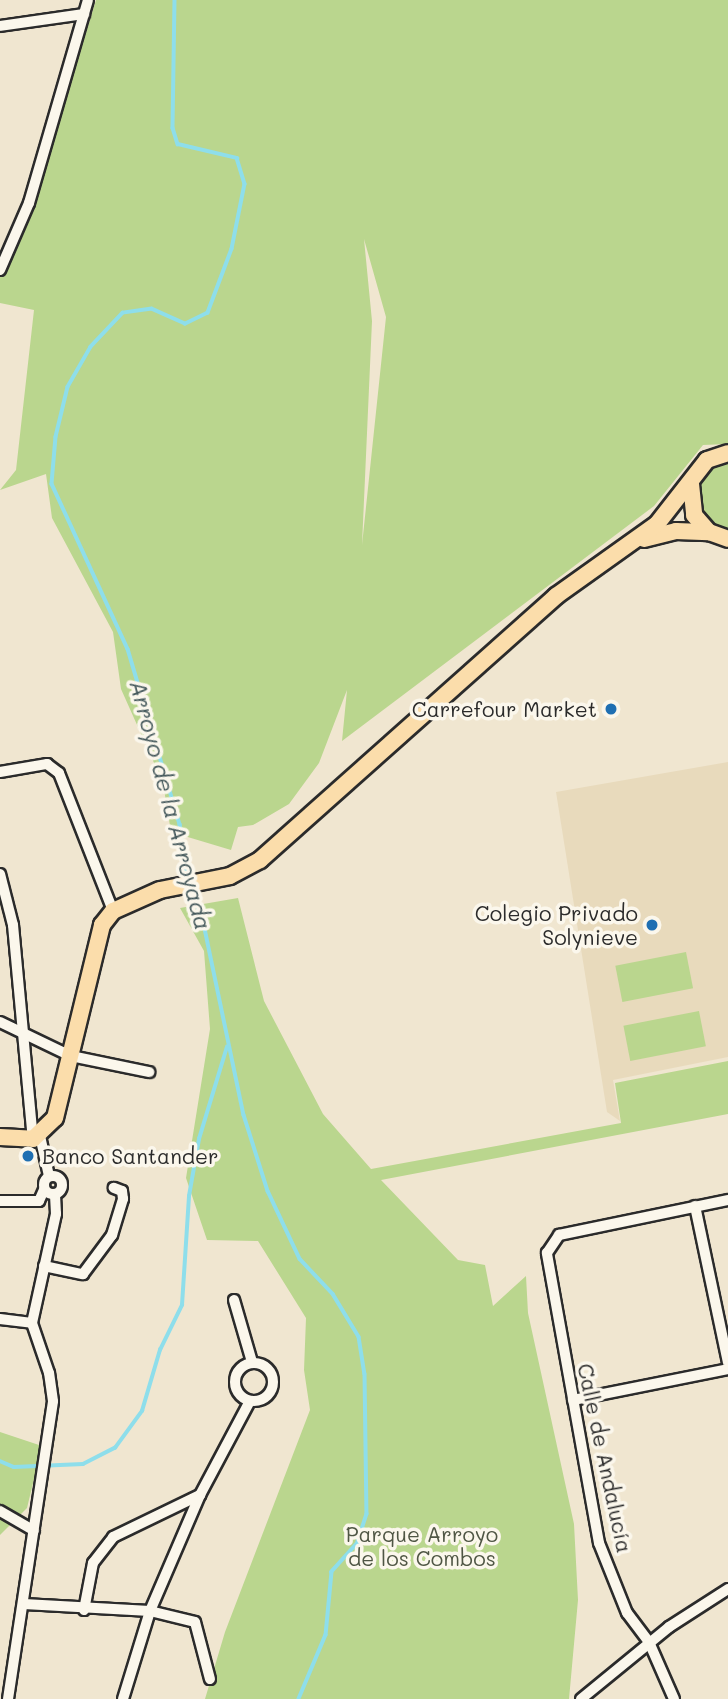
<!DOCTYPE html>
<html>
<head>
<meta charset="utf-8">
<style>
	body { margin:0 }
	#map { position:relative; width:728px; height:1699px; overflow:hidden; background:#f0e6d0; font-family:Mali,sans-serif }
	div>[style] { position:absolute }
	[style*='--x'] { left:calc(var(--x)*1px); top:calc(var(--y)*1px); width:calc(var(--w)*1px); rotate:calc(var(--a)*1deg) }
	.built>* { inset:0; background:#e8dabc }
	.green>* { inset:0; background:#bad68e; transform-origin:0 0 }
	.stream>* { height:3.5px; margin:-1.75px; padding:0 1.75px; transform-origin:1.75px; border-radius:1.75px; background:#8edeeb }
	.roads { filter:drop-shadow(2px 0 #2b2b2b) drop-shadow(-2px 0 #2b2b2b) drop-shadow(0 2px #2b2b2b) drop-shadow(0 -2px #2b2b2b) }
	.minor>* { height:10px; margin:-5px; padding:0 5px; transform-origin:5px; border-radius:5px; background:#fbf7ec }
	.minor>.ring { margin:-5px; padding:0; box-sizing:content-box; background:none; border:10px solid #fbf7ec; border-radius:50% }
	.primary>* { height:16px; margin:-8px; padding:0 8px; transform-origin:8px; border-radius:8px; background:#fbddab }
	.dots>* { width:19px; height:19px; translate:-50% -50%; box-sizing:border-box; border:4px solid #fbf7ec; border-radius:50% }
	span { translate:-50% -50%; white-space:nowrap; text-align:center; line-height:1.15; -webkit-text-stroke:7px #fbf7ec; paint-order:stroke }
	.poi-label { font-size:21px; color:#2b2b2b }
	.right { translate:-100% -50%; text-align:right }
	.left { translate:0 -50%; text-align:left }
	.street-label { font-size:21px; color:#2b2b2b }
	.park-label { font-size:21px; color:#4f5644 }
	.water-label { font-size:23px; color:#44585b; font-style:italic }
</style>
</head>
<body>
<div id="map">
	<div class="built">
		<div style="clip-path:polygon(728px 762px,728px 1057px,613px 1080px,620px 1121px,607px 1112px,556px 792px)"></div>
	</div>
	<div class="green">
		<div style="clip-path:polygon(evenodd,96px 0,728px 0,728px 444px,703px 445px,654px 506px,342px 741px,347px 690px,319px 763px,289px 804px,253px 825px,238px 827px,231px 850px,171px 832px,163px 783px,121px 689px,113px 632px,52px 518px,46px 474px,0 490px,16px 470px,34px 310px,0 303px,0 276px,24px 232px,96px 0,364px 239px,386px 317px,362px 545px,372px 321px,364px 239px)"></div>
		<div style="clip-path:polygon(728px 460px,728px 532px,710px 524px,702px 515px,697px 490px,709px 469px)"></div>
		<div style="clip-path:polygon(238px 898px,264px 1001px,323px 1114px,371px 1169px,621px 1123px,615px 1083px,728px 1061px,728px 1114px,381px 1180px,458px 1260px,485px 1265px,493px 1306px,526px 1276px,528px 1313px,574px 1524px,578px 1600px,569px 1699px,205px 1699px,225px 1632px,310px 1410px,304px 1370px,306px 1318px,258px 1241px,207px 1240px,186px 1178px,210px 1029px,204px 951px,180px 908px)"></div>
		<div style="left:686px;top:952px;width:37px;height:72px;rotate:79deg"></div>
		<div style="left:699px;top:1011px;width:36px;height:77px;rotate:79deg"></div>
		<div style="clip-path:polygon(0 1432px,42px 1446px,27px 1508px,0 1535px)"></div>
	</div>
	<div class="stream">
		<div style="--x:175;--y:0;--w:128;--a:90.9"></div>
		<div style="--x:173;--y:128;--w:17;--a:73"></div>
		<div style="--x:178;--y:144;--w:61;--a:13.3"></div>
		<div style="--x:237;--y:158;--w:27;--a:73"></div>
		<div style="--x:245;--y:184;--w:66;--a:101.3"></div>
		<div style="--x:232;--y:249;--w:68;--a:110.6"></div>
		<div style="--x:208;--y:313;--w:25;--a:154"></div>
		<div style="--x:185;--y:324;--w:36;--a:-156"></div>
		<div style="--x:152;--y:309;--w:29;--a:172"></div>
		<div style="--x:123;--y:313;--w:47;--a:133.3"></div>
		<div style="--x:91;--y:347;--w:46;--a:119.9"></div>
		<div style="--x:68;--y:387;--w:51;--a:103.5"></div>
		<div style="--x:56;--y:437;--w:47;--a:94.9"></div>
		<div style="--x:52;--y:484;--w:182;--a:65.3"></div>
		<div style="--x:128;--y:649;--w:183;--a:73.5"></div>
		<div style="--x:180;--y:824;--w:54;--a:82.6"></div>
		<div style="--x:191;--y:889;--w:37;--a:70"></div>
		<div style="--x:204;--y:924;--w:195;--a:78.2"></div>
		<div style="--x:244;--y:1115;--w:80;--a:72.5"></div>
		<div style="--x:268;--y:1191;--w:75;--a:64.8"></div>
		<div style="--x:300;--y:1259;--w:48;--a:46.7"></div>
		<div style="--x:333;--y:1294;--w:50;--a:58.8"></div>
		<div style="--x:359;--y:1337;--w:37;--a:81"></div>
		<div style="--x:365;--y:1374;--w:140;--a:89.2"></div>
		<div style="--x:367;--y:1514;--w:32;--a:108"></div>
		<div style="--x:357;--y:1544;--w:38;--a:132"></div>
		<div style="--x:332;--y:1572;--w:63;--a:95.4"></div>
		<div style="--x:326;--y:1635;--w:69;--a:112.9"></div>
		<div style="--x:0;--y:1461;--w:15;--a:23"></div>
		<div style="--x:14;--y:1467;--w:69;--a:-2.5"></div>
		<div style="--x:83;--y:1464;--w:36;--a:-27"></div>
		<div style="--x:115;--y:1448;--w:46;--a:-53.9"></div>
		<div style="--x:142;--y:1411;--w:64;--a:-73.6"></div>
		<div style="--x:160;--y:1350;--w:50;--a:-63.9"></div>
		<div style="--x:182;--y:1305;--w:109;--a:-86.3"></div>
		<div style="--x:189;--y:1196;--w:58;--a:-80"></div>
		<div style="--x:199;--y:1139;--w:96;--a:-73.1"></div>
	</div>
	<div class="roads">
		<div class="minor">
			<div style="--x:0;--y:26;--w:85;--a:-8.1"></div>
			<div style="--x:0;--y:270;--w:73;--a:-66.6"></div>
			<div style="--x:29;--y:203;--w:211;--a:-73.8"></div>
			<div style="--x:0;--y:772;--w:48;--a:-9.7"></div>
			<div style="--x:47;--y:764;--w:15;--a:37"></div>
			<div style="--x:59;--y:773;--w:148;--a:68.6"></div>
			<div style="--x:0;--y:874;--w:53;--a:75.7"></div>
			<div style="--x:13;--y:925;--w:215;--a:84.7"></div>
			<div style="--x:0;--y:1022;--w:79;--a:25.6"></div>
			<div style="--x:71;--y:1056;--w:80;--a:11.6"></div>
			<div style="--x:40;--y:1136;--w:41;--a:77.3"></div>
			<div class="ring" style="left:44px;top:1176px;width:8px;height:8px"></div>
			<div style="--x:0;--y:1201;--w:39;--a:0"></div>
			<div style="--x:39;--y:1201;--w:12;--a:-66"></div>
			<div style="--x:695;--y:1206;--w:160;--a:78.1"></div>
			<div style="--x:44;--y:1266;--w:40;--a:12"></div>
			<div style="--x:83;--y:1274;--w:49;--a:-53.4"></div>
			<div style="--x:112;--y:1235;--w:38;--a:-73"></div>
			<div style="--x:123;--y:1199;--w:8;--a:-97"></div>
			<div style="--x:122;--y:1191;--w:9;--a:-159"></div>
			<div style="--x:234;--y:1300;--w:65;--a:73.8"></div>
			<div style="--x:0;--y:1319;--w:32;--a:7"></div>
			<div class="ring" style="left:235px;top:1363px;width:28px;height:28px"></div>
			<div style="--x:573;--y:1400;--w:158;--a:-11.3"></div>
			<div style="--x:0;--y:1511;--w:39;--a:30"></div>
			<div style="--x:24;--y:1604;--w:126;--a:3.2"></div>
			<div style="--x:150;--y:1611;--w:46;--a:13.7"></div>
			<div style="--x:195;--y:1622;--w:59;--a:75.3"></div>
			<div style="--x:84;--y:1610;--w:48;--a:-79.2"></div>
			<div style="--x:93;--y:1563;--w:33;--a:-52"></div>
			<div style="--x:113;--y:1537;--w:97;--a:-25.8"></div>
			<div style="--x:8;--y:1699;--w:301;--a:-81.4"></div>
			<div style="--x:53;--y:1401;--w:28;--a:-98"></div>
			<div style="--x:49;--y:1373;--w:53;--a:-108.8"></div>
			<div style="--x:32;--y:1323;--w:112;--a:-77.6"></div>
			<div style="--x:56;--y:1214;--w:20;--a:-93"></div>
			<div style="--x:123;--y:1699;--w:92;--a:-72.9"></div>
			<div style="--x:150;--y:1611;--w:126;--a:-66.7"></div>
			<div style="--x:200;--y:1495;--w:106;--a:-62"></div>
			<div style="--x:581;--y:1699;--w:114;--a:-39.3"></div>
			<div style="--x:669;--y:1627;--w:70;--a:-32.8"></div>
			<div style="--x:674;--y:1699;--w:62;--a:-113.7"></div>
			<div style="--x:649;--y:1642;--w:36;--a:-127"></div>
			<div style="--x:627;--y:1613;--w:75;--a:-111.8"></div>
			<div style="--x:599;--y:1543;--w:295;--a:-100.2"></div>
			<div style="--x:547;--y:1253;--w:22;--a:-56"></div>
			<div style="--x:559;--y:1235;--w:173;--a:-11.7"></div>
		</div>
		<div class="primary">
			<div style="--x:691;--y:484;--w:31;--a:84"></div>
			<div style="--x:694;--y:515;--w:23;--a:49"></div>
			<div style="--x:709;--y:532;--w:20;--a:20"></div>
			<div style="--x:644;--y:539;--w:33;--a:-14"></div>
			<div style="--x:676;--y:531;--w:33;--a:2"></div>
			<div style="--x:0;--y:1137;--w:33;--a:3"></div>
			<div style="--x:33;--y:1139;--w:30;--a:-44"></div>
			<div style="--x:55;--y:1118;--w:199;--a:-76.3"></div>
			<div style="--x:102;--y:925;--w:18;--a:-52"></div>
			<div style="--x:113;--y:911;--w:51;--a:-24.1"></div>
			<div style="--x:160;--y:890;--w:71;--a:-11.3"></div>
			<div style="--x:230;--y:876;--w:34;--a:-28"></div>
			<div style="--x:260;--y:860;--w:397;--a:-41.7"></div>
			<div style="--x:556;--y:596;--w:124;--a:-35.5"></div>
			<div style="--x:657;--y:524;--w:81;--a:-52"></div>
			<div style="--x:707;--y:460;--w:22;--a:-18"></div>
		</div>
	</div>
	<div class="dots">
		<div style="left:611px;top:709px;background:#1f6fb2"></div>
		<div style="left:652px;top:925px;background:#1f6fb2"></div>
		<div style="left:28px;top:1156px;background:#1f6fb2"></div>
	</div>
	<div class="poi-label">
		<span class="right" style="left:597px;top:709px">Carrefour Market</span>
		<span class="right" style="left:638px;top:925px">Colegio Privado<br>Solynieve</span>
		<span class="left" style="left:42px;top:1156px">Banco Santander</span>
	</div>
	<div class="street-label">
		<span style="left:605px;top:1458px;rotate:78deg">Calle de Andalucía</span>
	</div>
	<div class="park-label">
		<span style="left:422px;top:1546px">Parque Arroyo<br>de los Combos</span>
	</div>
	<div class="water-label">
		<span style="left:171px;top:805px;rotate:75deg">Arroyo de la Arroyada</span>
	</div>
</div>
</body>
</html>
